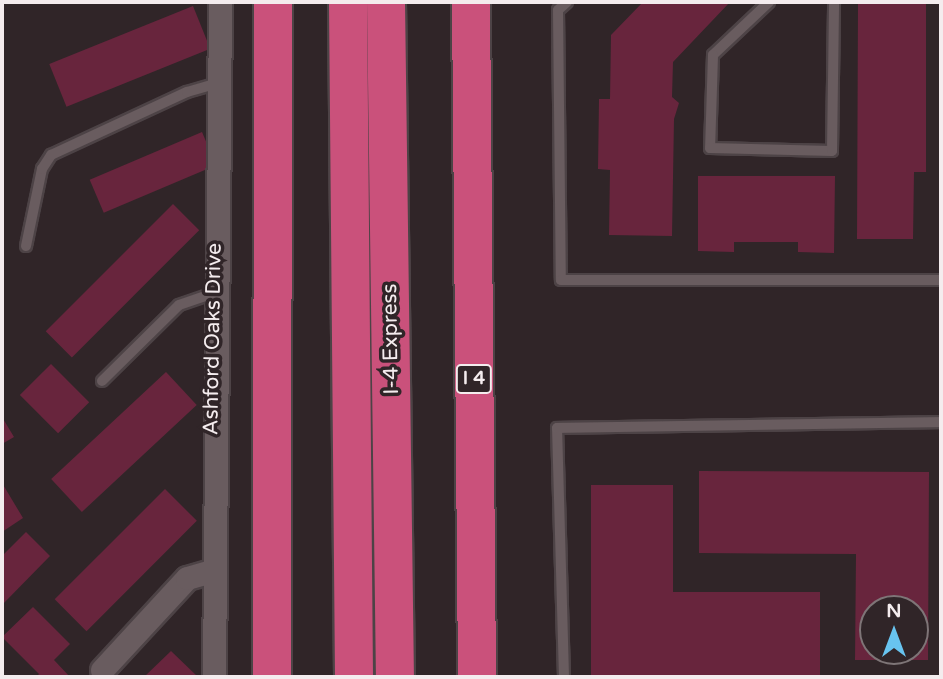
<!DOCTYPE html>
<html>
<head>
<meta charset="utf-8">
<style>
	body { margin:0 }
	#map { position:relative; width:943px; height:679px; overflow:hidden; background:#302528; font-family:"Varela Round",sans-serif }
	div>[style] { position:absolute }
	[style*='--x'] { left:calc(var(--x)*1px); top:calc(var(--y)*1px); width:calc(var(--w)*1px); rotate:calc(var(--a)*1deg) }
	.building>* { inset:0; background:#68253d; transform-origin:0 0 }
	.roads { filter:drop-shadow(2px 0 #4d4346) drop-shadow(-2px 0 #4d4346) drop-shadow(0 2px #4d4346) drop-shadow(0 -2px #4d4346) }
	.lane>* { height:10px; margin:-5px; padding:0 5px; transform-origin:5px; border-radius:5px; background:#695c5f }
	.street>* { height:23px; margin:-11.5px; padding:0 11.5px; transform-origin:11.5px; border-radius:11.5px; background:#695c5f }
	.highway>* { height:38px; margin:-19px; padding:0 19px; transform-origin:19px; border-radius:19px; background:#ca517b }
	span { translate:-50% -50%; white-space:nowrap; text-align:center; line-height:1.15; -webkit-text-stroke:7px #302528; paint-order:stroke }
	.shield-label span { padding:2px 5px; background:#302528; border:2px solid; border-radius:5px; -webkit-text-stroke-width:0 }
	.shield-label { font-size:19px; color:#f4ecee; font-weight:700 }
	.street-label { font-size:21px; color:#f4ecee }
	.frame { position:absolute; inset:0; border:4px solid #f4ecee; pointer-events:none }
	.north { position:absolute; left:859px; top:595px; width:70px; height:70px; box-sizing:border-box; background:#302528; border:2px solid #7e7577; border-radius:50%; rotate:0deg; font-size:19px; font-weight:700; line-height:28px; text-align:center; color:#f4ecee }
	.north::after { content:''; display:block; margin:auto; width:24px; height:32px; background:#68c4f0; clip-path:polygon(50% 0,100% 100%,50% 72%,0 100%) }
</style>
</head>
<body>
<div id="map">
	<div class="building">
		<div style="clip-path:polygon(643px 2px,730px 2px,673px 62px,672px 97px,679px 103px,674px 119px,672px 236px,609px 235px,610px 170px,598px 169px,599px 99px,610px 99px,611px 35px)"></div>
		<div style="clip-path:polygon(858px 2px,926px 2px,926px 172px,914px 172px,913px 239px,857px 239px)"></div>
		<div style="left:193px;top:6px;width:46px;height:155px;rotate:68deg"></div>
		<div style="left:202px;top:132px;width:36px;height:122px;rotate:67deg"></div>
		<div style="clip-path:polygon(698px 176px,835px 176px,834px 253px,798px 252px,798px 242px,734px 242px,734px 252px,698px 251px)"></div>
		<div style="left:173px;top:204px;width:37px;height:180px;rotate:45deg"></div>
		<div style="left:51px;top:364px;width:54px;height:44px;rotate:45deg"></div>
		<div style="left:166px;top:372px;width:45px;height:157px;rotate:47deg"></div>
		<div style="clip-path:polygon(2px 417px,14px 437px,2px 444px)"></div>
		<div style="clip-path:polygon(evenodd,699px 471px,929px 472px,928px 660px,855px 660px,856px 554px,699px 553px,699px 471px,873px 609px,915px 609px,915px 651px,873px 651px,873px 609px)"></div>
		<div style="clip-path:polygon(2px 483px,23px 518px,2px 532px)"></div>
		<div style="clip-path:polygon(591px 485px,673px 485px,673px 592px,820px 592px,820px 675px,591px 675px)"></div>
		<div style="left:165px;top:489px;width:45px;height:156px;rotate:45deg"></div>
		<div style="clip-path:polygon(26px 532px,50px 556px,2px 605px,2px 556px)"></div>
		<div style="clip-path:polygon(33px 607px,70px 644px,54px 660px,70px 677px,36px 677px,39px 674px,2px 637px)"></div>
		<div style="clip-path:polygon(171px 651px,198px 677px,144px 677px)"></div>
	</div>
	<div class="roads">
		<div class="lane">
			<div style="--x:567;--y:2;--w:12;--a:138"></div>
			<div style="--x:558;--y:10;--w:270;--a:89.4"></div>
			<div style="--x:561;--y:280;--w:380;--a:0"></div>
			<div style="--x:769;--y:2;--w:77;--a:136.6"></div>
			<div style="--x:713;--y:55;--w:93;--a:91.8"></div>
			<div style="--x:710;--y:148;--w:122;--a:1.4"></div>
			<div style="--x:832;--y:151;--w:149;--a:-89.2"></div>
			<div style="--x:26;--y:246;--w:79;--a:-78.3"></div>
			<div style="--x:42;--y:169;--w:17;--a:-57"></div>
			<div style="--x:51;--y:155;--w:150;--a:-24.9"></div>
			<div style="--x:187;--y:92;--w:32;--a:-16"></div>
			<div style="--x:102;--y:381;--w:108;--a:-44.6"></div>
			<div style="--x:179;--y:305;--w:37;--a:-19"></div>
			<div style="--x:564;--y:677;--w:249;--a:-91.6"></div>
			<div style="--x:557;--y:428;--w:384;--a:-0.9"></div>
		</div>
		<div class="street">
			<div style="--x:102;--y:670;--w:125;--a:-47.3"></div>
			<div style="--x:187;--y:578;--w:25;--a:-16"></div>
			<div style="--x:214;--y:677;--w:675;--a:-89.49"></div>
		</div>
		<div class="highway">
			<div style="--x:348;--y:2;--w:675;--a:89.49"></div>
			<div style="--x:386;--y:2;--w:675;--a:89.24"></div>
			<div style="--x:471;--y:2;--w:675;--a:89.49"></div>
			<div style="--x:272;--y:677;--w:675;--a:-89.92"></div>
		</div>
	</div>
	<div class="shield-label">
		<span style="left:474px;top:379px">I 4</span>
	</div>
	<div class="street-label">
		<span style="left:213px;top:339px;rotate:-89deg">Ashford Oaks Drive</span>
		<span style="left:391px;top:339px;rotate:-91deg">I-4 Express</span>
	</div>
	<div class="frame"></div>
	<div class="north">N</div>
</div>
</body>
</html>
